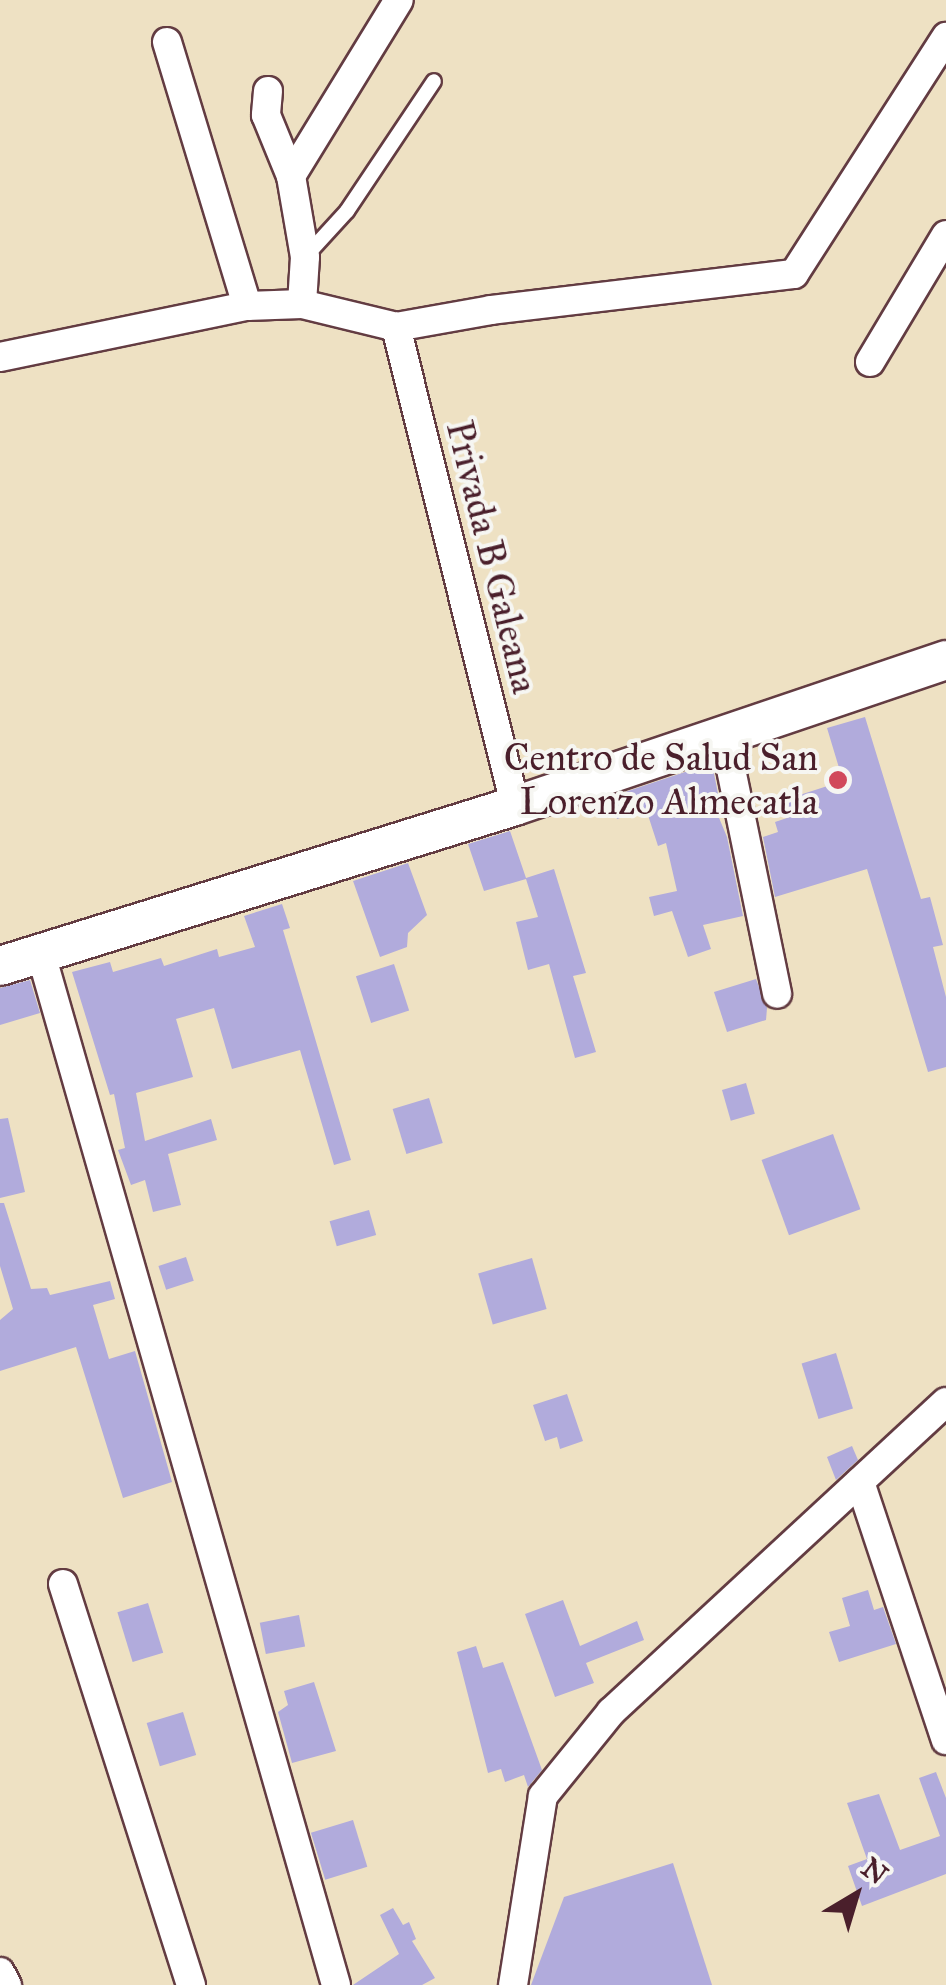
<!DOCTYPE html>
<html>
<head>
<meta charset="utf-8">
<style>
	body { margin:0 }
	#map { position:relative; width:946px; height:1985px; overflow:hidden; background:#eee1c3; font-family:"IM FELL Great Primer",serif }
	div>[style] { position:absolute }
	[style*='--x'] { left:calc(var(--x)*1px); top:calc(var(--y)*1px); width:calc(var(--w)*1px); rotate:calc(var(--a)*1deg) }
	.building>* { inset:0; background:#b1abdc; transform-origin:0 0 }
	.roads { filter:drop-shadow(2px 0 #633c42) drop-shadow(-2px 0 #633c42) drop-shadow(0 2px #633c42) drop-shadow(0 -2px #633c42) }
	.service>* { height:14px; margin:-7px; padding:0 7px; transform-origin:7px; border-radius:7px; background:#fff }
	.minor>* { height:28px; margin:-14px; padding:0 14px; transform-origin:14px; border-radius:14px; background:#fff }
	.secondary>* { height:38px; margin:-19px; padding:0 19px; transform-origin:19px; border-radius:19px; background:#fff }
	.dots>* { width:28px; height:28px; translate:-50% -50%; box-sizing:border-box; border:5px solid #f6f6f2; border-radius:50% }
	span { translate:-50% -50%; white-space:nowrap; text-align:center; line-height:1.15; -webkit-text-stroke:8px #f6f6f2; paint-order:stroke }
	.street-label { font-size:38px; color:#4a1f2b }
	.poi-label { font-size:38px; color:#4a1f2b }
	.right { translate:-100% -50%; text-align:right }
	.north { position:absolute; left:806px; top:1845px; width:100px; height:100px; -webkit-text-stroke:8px #f6f6f2; paint-order:stroke; rotate:38deg; font-size:28px; font-weight:700; line-height:40px; text-align:center; color:#4a1f2b }
	.north::after { content:''; display:block; margin:auto; width:35px; height:45px; background:#4a1f2b; clip-path:polygon(50% 0,100% 100%,50% 72%,0 100%) }
</style>
</head>
<body>
<div id="map">
	<div class="building">
		<div style="clip-path:polygon(865px 717px,921px 899px,930px 897px,943px 945px,933px 947px,946px 997px,946px 1067px,928px 1072px,867px 869px,775px 897px,763px 837px,778px 832px,775px 822px,790px 817px,784px 800px,843px 781px,827px 728px)"></div>
		<div style="clip-path:polygon(712px 763px,719px 799px,712px 801px,727px 837px,743px 916px,703px 925px,711px 949px,688px 957px,672px 911px,654px 916px,649px 897px,677px 891px,666px 843px,658px 846px,646px 809px,617px 819px,610px 797px)"></div>
		<div style="clip-path:polygon(510px 831px,526px 878px,554px 869px,586px 973px,573px 976px,596px 1052px,575px 1058px,549px 964px,528px 970px,516px 922px,538px 917px,526px 879px,484px 891px,468px 844px)"></div>
		<div style="clip-path:polygon(408px 863px,427px 915px,408px 933px,407px 947px,380px 957px,353px 881px)"></div>
		<div style="clip-path:polygon(282px 904px,290px 928px,283px 930px,351px 1160px,334px 1165px,300px 1050px,232px 1069px,214px 1008px,176px 1019px,193px 1077px,136px 1093px,145px 1141px,211px 1119px,217px 1140px,168px 1154px,181px 1205px,153px 1212px,145px 1180px,131px 1185px,118px 1150px,125px 1148px,114px 1094px,110px 1095px,72px 972px,110px 962px,113px 972px,161px 958px,164px 966px,217px 949px,219px 957px,255px 947px,244px 916px)"></div>
		<div style="left:394px;top:964px;width:49px;height:40px;rotate:72deg"></div>
		<div style="clip-path:polygon(756px 979px,767px 1008px,766px 1020px,727px 1032px,714px 992px)"></div>
		<div style="clip-path:polygon(30px 980px,40px 1013px,0 1025px,0 988px)"></div>
		<div style="left:746px;top:1083px;width:32px;height:25px;rotate:74deg"></div>
		<div style="left:429px;top:1098px;width:47px;height:38px;rotate:73deg"></div>
		<div style="clip-path:polygon(8px 1118px,25px 1192px,0 1198px,0 1119px)"></div>
		<div style="left:833px;top:1134px;width:80px;height:76px;rotate:70deg"></div>
		<div style="clip-path:polygon(0 1203px,4px 1203px,31px 1289px,47px 1288px,50px 1295px,110px 1281px,115px 1299px,93px 1305px,109px 1359px,135px 1351px,172px 1482px,123px 1498px,76px 1347px,0 1371px,0 1320px,13px 1309px,0 1266px)"></div>
		<div style="left:369px;top:1210px;width:26px;height:41px;rotate:74deg"></div>
		<div style="left:186px;top:1257px;width:25px;height:29px;rotate:72deg"></div>
		<div style="left:532px;top:1258px;width:53px;height:56px;rotate:74deg"></div>
		<div style="left:836px;top:1353px;width:58px;height:36px;rotate:73deg"></div>
		<div style="clip-path:polygon(567px 1394px,583px 1441px,560px 1449px,557px 1437px,545px 1441px,533px 1405px)"></div>
		<div style="clip-path:polygon(852px 1446px,858px 1460px,836px 1480px,827px 1457px)"></div>
		<div style="clip-path:polygon(868px 1590px,874px 1610px,883px 1607px,896px 1644px,839px 1662px,829px 1632px,850px 1626px,842px 1598px)"></div>
		<div style="clip-path:polygon(563px 1600px,580px 1646px,637px 1621px,644px 1640px,586px 1663px,594px 1683px,555px 1697px,525px 1614px)"></div>
		<div style="left:148px;top:1603px;width:52px;height:32px;rotate:73deg"></div>
		<div style="left:299px;top:1615px;width:32px;height:40px;rotate:79deg"></div>
		<div style="clip-path:polygon(476px 1646px,483px 1668px,503px 1662px,542px 1770px,528px 1787px,524px 1775px,505px 1782px,501px 1769px,488px 1773px,457px 1652px)"></div>
		<div style="clip-path:polygon(314px 1682px,336px 1751px,292px 1763px,278px 1712px,288px 1705px,284px 1691px)"></div>
		<div style="left:183px;top:1712px;width:45px;height:38px;rotate:73deg"></div>
		<div style="clip-path:polygon(936px 1772px,946px 1798px,946px 1874px,862px 1906px,848px 1866px,867px 1859px,847px 1803px,879px 1794px,900px 1850px,940px 1836px,919px 1778px)"></div>
		<div style="left:353px;top:1820px;width:49px;height:44px;rotate:73deg"></div>
		<div style="clip-path:polygon(673px 1863px,712px 1985px,531px 1985px,564px 1897px)"></div>
		<div style="clip-path:polygon(393px 1908px,403px 1925px,409px 1922px,416px 1939px,412px 1941px,435px 1978px,422px 1985px,353px 1985px,399px 1954px,380px 1915px)"></div>
	</div>
	<div class="roads">
		<div class="service">
			<div style="--x:305;--y:257;--w:62;--a:-47.6"></div>
			<div style="--x:347;--y:211;--w:156;--a:-56.2"></div>
		</div>
		<div class="minor">
			<div style="--x:167;--y:42;--w:276;--a:73.1"></div>
			<div style="--x:268;--y:91;--w:24;--a:95"></div>
			<div style="--x:266;--y:115;--w:66;--a:67.7"></div>
			<div style="--x:291;--y:176;--w:82;--a:80.2"></div>
			<div style="--x:305;--y:257;--w:47;--a:93.7"></div>
			<div style="--x:291;--y:176;--w:206;--a:-58.5"></div>
			<div style="--x:396;--y:327;--w:494;--a:76"></div>
			<div style="--x:0;--y:357;--w:252;--a:-11.7"></div>
			<div style="--x:247;--y:306;--w:55;--a:-2.1"></div>
			<div style="--x:302;--y:304;--w:97;--a:13.7"></div>
			<div style="--x:396;--y:327;--w:97;--a:-10.1"></div>
			<div style="--x:491;--y:310;--w:305;--a:-6.8"></div>
			<div style="--x:794;--y:274;--w:282;--a:-57.3"></div>
			<div style="--x:870;--y:362;--w:148;--a:-59.1"></div>
			<div style="--x:724;--y:735;--w:264;--a:78.4"></div>
			<div style="--x:41;--y:954;--w:1072;--a:74.03"></div>
			<div style="--x:860;--y:1482;--w:272;--a:71.6"></div>
			<div style="--x:63;--y:1584;--w:421;--a:72.3"></div>
			<div style="--x:0;--y:1972;--w:15;--a:62"></div>
			<div style="--x:513;--y:1985;--w:191;--a:-81"></div>
			<div style="--x:543;--y:1796;--w:108;--a:-51"></div>
			<div style="--x:611;--y:1712;--w:456;--a:-42.8"></div>
		</div>
		<div class="secondary">
			<div style="--x:0;--y:966;--w:539;--a:-17.26"></div>
			<div style="--x:515;--y:806;--w:455;--a:-18.7"></div>
		</div>
	</div>
	<div class="dots">
		<div style="left:838px;top:780px;background:#d1495b"></div>
	</div>
	<div class="street-label">
		<span style="left:492px;top:557px;rotate:76deg">Privada B Galeana</span>
	</div>
	<div class="poi-label">
		<span class="right" style="left:818px;top:780px">Centro de Salud San<br>Lorenzo Almecatla</span>
	</div>
	<div class="north">N</div>
</div>
</body>
</html>
